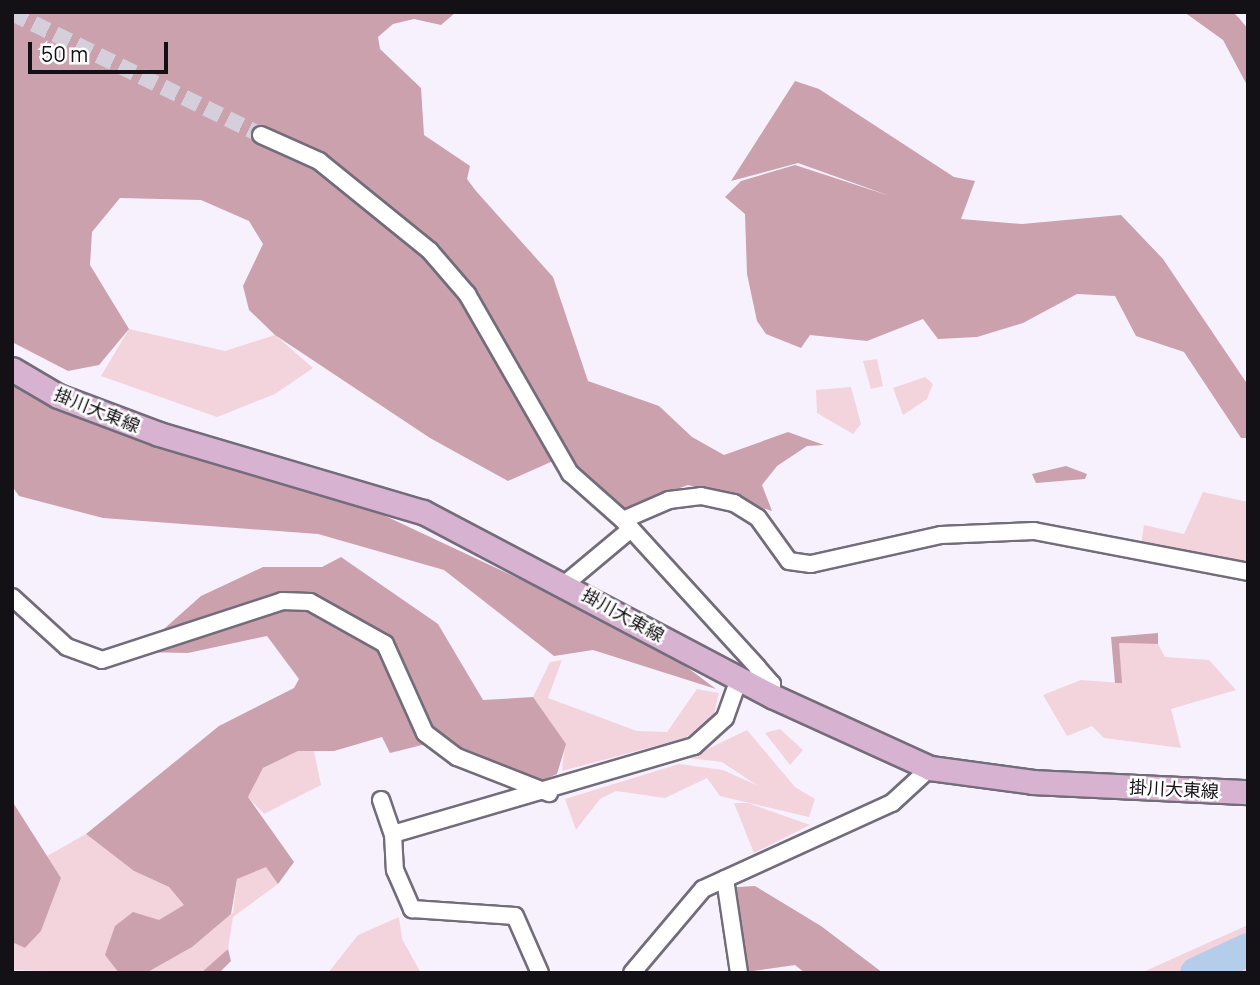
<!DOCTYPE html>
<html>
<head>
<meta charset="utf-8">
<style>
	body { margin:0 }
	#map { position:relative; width:1260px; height:985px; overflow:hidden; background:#f7f1fe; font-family:Manrope,"Noto Sans JP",sans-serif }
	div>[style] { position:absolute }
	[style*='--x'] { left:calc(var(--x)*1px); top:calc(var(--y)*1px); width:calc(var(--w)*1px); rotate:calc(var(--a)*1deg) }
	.green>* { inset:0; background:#f3d3dc }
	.forest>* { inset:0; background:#cba1ad }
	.river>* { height:33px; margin:-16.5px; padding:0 16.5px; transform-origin:16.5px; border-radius:16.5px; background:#b3cdeb }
	.street-tunnel>* { height:16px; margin-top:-8px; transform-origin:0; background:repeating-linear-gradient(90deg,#d5cfdb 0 16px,transparent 0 24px) }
	.roads { filter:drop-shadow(2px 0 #736c7b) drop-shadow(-2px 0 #736c7b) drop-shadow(0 2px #736c7b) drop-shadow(0 -2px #736c7b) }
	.street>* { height:16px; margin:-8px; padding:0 8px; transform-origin:8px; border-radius:8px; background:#fff }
	.primary>* { height:23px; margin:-11.5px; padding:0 11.5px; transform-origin:11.5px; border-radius:11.5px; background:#d8b2d1 }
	span { translate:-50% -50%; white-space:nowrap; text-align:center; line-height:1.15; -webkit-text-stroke:5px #fff; paint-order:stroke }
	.street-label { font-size:18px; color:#131016 }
	.frame { position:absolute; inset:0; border:14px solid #131016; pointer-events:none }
	.scale { position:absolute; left:28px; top:42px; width:140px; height:32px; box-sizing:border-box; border:4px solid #131016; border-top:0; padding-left:9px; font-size:21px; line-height:24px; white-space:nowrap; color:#131016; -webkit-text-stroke:5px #fff; paint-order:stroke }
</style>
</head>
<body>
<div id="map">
	<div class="green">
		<div style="clip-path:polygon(129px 329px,225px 351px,275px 335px,313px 368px,275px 394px,217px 417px,101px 376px)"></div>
		<div style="clip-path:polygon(877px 359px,883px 386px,871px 389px,863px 361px)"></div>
		<div style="clip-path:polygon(925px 377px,933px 384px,927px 399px,903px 415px,893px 388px)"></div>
		<div style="clip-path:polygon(851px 387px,861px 424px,853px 434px,817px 413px,816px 390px)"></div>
		<div style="clip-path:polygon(1203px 492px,1248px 502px,1248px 566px,1141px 545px,1144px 525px,1184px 534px)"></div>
		<div style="clip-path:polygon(1118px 643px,1158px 644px,1165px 657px,1209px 660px,1236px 690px,1171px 709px,1181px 748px,1104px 738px,1092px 726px,1067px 736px,1043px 695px,1081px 680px,1121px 683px)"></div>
		<div style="clip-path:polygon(562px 660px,548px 698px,637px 731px,667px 732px,697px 689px,719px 693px,713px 719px,685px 738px,562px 771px,565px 744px,533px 697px,550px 662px)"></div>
		<div style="clip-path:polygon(780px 729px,803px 750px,790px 765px,765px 733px)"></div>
		<div style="clip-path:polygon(747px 730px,795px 787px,815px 799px,809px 817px,720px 796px,707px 778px,665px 798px,616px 791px,600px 799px,576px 830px,565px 799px,679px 764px,723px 770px,758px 786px,722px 762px,689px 758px)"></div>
		<div style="clip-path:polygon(298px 751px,314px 751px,321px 785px,264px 814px,248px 797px,263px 768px)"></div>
		<div style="clip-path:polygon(734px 803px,748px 803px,810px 825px,754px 853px)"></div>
		<div style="clip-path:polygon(86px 834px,134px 871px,169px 887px,185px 906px,106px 955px,119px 973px,12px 970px,12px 942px,25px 948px,41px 931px,61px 878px,47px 856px)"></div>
		<div style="clip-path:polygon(266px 863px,278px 884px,233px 917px,228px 949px,205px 973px,146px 973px,233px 913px,237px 879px)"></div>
		<div style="clip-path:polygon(399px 917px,402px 939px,421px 973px,328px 973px,358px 935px)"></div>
		<div style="clip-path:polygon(1248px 925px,1248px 973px,1141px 973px,1183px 954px)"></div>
	</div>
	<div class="forest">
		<div style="clip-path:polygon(12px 12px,456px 12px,441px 25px,414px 19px,393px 24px,378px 37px,380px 49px,421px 88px,424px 135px,470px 166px,467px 179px,476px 191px,553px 277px,588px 381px,659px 406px,692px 437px,724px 455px,788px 432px,824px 445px,807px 446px,777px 466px,762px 485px,772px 511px,688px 485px,618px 511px,553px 461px,508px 481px,430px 438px,275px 335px,249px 310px,243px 286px,263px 244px,249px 221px,201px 200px,120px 198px,92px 232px,90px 265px,129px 329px,99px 365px,68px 371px,12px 342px)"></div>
		<div style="clip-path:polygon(1184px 12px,1233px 12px,1239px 18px,1248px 29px,1248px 87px,1223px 40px)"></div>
		<div style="clip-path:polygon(795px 81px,819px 89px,954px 177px,975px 181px,961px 219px,1022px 224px,1121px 215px,1163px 259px,1248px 385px,1248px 438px,1241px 438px,1184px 352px,1136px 336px,1115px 296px,1077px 294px,1023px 323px,977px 337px,938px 339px,923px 319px,867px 341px,810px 335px,801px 348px,766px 334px,757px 321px,747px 274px,745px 214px,725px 197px,741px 181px,795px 165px,890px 196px,798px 163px,731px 181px)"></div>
		<div style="clip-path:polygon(12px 379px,270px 481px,379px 513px,526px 582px,680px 662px,716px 689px,593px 650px,554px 656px,444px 570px,318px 534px,103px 518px,19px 496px,12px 486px)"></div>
		<div style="clip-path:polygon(1066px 466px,1087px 474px,1085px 479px,1036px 483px,1032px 474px)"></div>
		<div style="clip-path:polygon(341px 557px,438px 624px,483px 700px,533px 697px,566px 744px,557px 774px,531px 786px,472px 754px,422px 745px,390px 753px,382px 737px,334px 751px,298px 751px,263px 768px,248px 797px,294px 862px,278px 884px,266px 867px,237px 879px,231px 914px,192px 947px,146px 973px,119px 973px,105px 955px,115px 926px,133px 912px,159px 920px,184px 905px,169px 887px,134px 871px,86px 834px,219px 726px,294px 688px,299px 679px,267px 636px,188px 653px,138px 652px,201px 596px,263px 567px,322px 567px)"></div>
		<div style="clip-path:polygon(1158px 633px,1158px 644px,1119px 643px,1122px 683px,1115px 683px,1111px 637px)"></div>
		<div style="clip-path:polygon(12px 801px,61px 878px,41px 931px,25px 948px,12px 942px)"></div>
		<div style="clip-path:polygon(755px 886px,821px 926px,883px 973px,805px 973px,795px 965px,746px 972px,721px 888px)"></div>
		<div style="clip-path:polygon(228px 949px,231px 961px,219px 973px,201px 973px)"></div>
	</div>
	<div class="river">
		<div style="--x:1196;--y:973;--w:57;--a:-24.8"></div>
	</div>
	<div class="street-tunnel">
		<div style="--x:12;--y:13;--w:277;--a:26.1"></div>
	</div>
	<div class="roads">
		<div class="street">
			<div style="--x:261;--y:135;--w:64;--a:24.1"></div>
			<div style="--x:319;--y:161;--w:143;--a:39"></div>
			<div style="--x:430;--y:251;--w:57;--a:49.3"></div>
			<div style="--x:467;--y:294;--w:207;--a:60.1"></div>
			<div style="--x:570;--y:473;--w:71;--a:41.6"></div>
			<div style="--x:623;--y:520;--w:199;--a:47.6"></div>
			<div style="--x:757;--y:667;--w:23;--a:49"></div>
			<div style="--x:772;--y:684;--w:12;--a:90"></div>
			<div style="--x:623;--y:520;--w:50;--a:-23.5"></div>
			<div style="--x:669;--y:500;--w:32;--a:-7"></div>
			<div style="--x:701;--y:496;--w:34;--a:12"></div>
			<div style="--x:734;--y:503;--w:28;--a:32"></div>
			<div style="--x:758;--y:518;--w:53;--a:54.2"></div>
			<div style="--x:789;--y:561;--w:22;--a:8"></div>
			<div style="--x:811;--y:564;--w:133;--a:-12.6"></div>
			<div style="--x:941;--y:535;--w:93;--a:-2.5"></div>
			<div style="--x:1034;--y:531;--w:218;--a:10.8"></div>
			<div style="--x:565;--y:584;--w:86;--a:-39.8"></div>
			<div style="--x:12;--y:597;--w:74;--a:42.3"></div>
			<div style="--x:67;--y:647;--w:37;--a:20"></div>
			<div style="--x:102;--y:660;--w:189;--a:-18.1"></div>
			<div style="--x:282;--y:601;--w:28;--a:2"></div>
			<div style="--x:310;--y:602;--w:86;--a:29.2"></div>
			<div style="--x:385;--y:644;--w:98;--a:65.8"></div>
			<div style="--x:425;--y:733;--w:40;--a:37"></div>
			<div style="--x:457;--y:757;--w:99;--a:21.4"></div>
			<div style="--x:381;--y:800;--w:36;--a:71"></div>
			<div style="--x:393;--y:834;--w:36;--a:87"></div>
			<div style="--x:395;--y:870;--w:43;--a:66.4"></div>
			<div style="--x:412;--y:909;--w:103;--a:3.9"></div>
			<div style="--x:515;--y:916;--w:62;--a:66.3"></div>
			<div style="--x:393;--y:834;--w:314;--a:-16.3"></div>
			<div style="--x:694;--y:746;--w:42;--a:-42.1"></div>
			<div style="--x:725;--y:718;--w:41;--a:-70.3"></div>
			<div style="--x:725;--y:879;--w:95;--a:81.5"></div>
			<div style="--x:632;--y:973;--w:110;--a:-49.8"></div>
			<div style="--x:703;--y:889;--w:208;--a:-24.5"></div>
			<div style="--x:892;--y:803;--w:52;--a:-42.6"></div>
		</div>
		<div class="primary">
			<div style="--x:12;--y:369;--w:53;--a:30.4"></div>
			<div style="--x:58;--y:396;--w:108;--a:20.6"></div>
			<div style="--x:159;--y:434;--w:275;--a:16.5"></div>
			<div style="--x:423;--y:512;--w:395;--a:27.8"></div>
			<div style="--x:772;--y:696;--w:174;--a:24.5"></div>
			<div style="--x:930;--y:768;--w:104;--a:7.7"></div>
			<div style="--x:1033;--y:782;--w:215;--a:2.7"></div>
		</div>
	</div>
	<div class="street-label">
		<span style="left:97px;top:410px;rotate:22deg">掛川大東線</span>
		<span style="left:623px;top:615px;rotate:29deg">掛川大東線</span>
		<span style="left:1174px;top:789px;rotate:3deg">掛川大東線</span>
	</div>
	<div class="frame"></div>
	<div class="scale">50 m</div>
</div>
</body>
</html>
